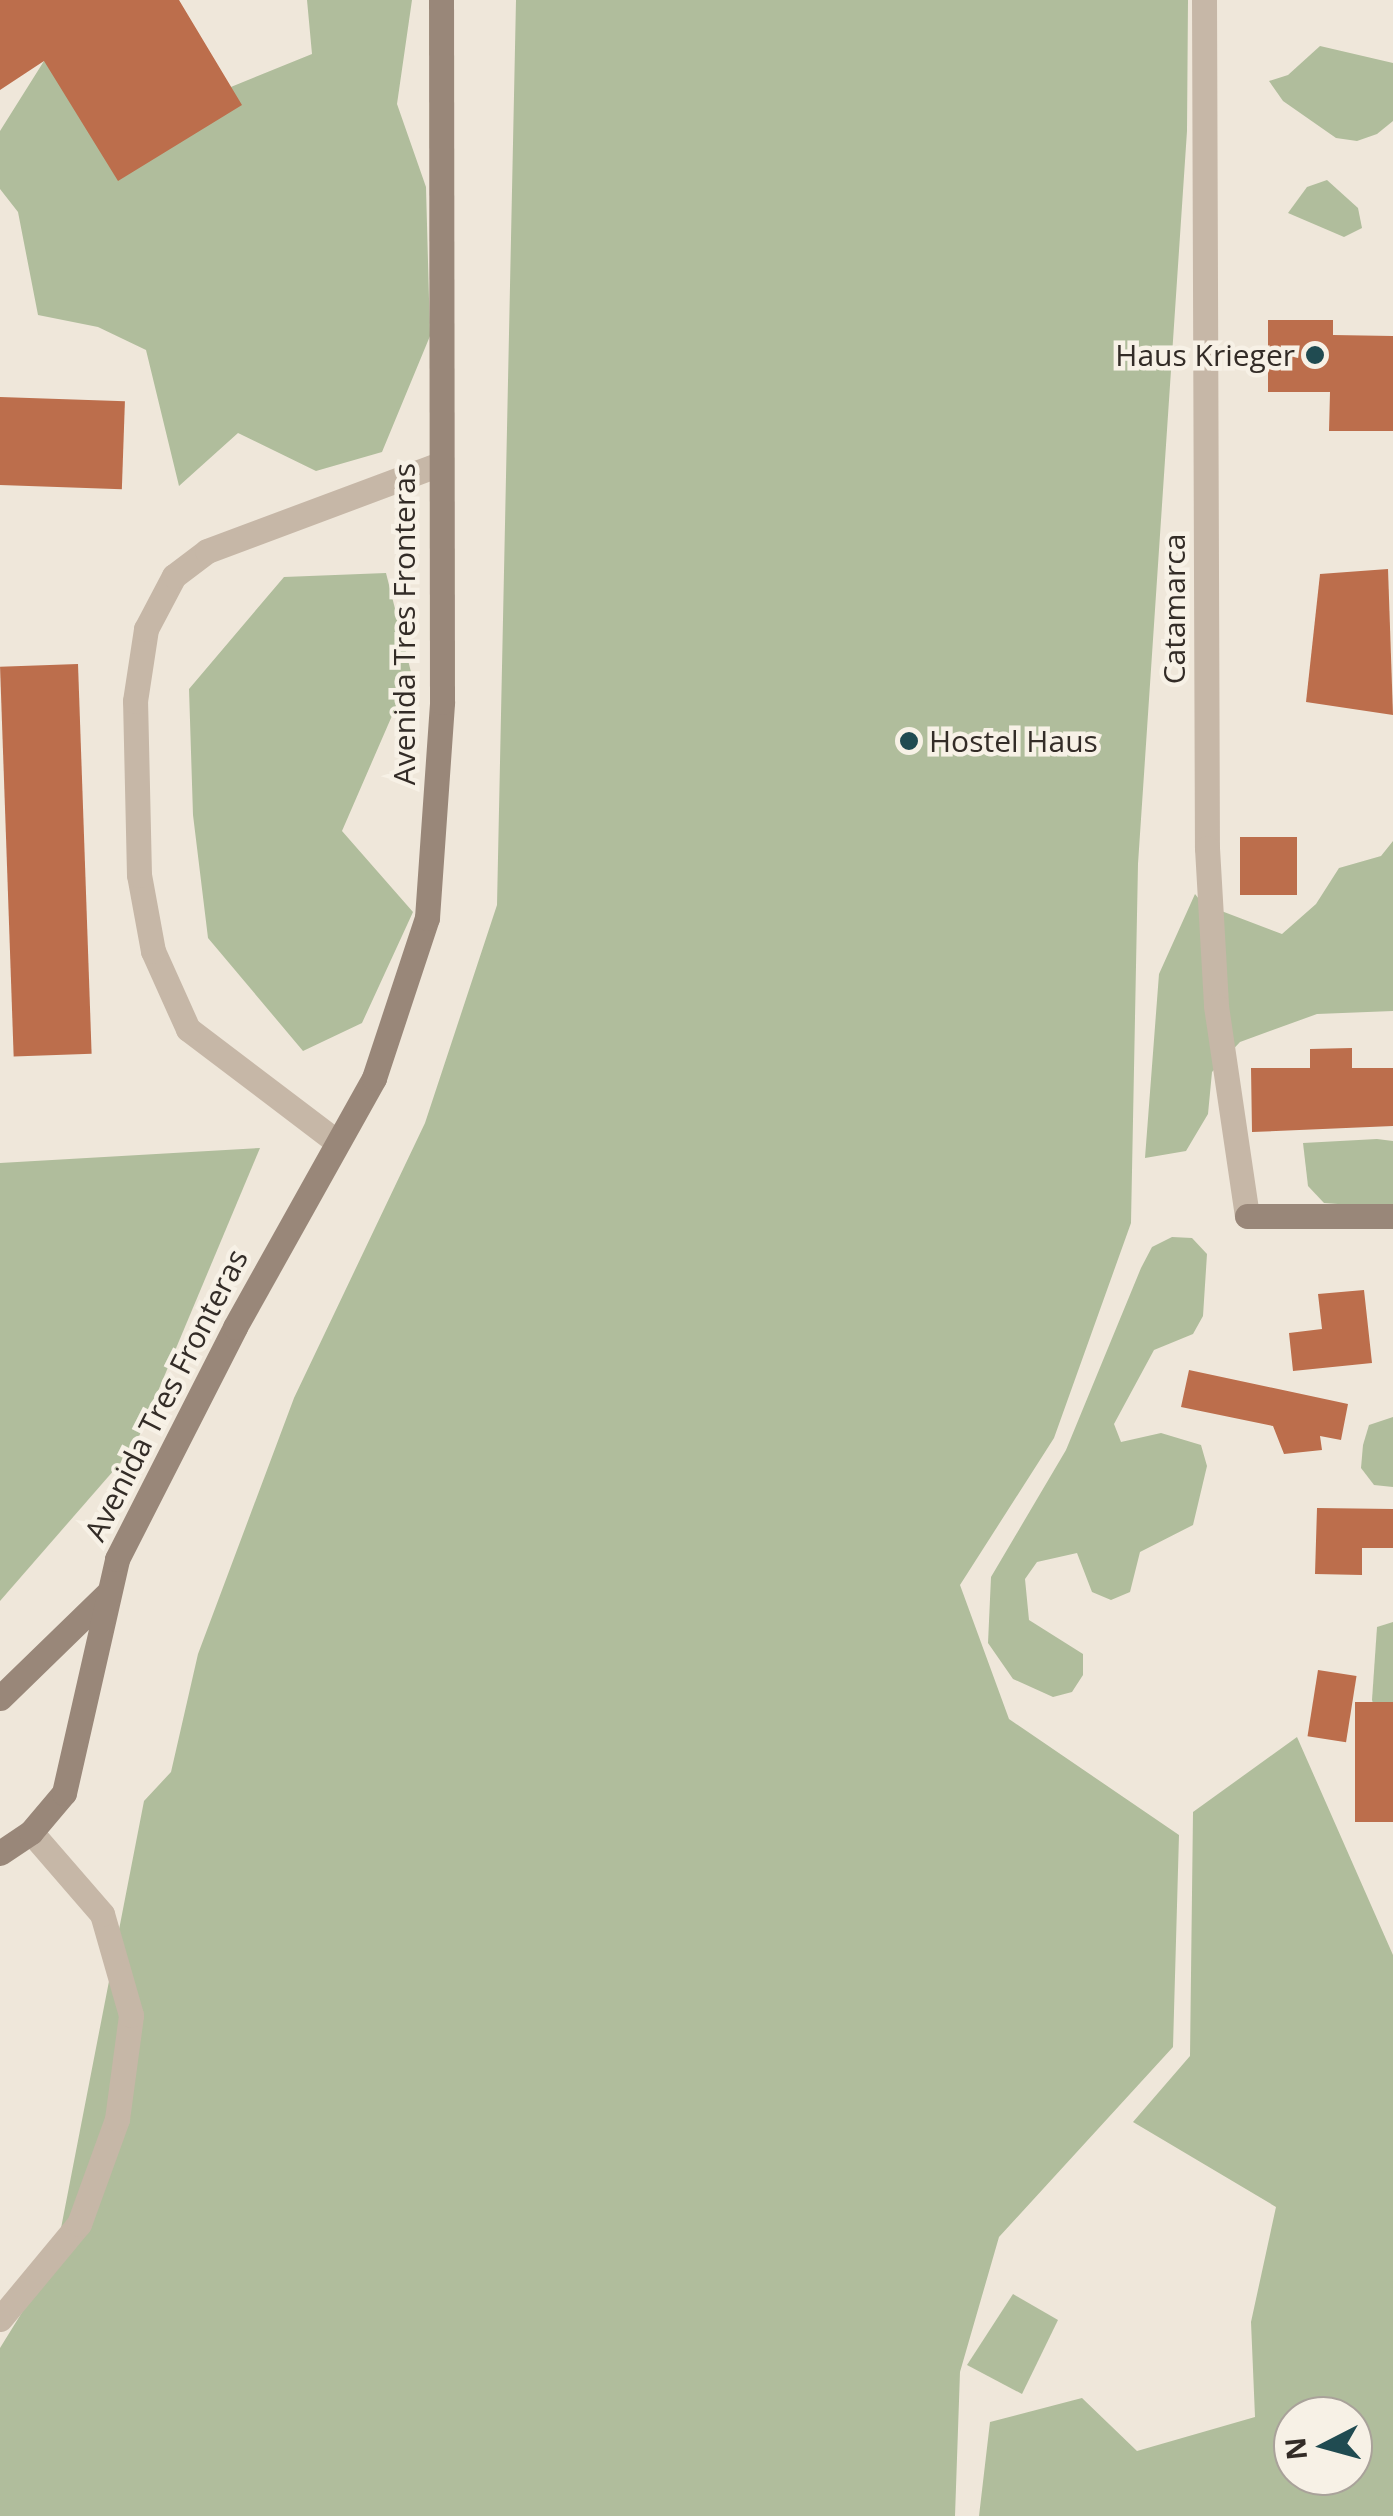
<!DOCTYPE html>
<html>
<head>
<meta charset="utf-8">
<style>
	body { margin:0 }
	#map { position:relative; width:1393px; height:2516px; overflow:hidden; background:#efe7da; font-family:"Open Sans",sans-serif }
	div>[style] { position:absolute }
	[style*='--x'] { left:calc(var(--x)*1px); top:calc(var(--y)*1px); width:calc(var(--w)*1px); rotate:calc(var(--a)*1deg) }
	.green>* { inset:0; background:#b0bd9c }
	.building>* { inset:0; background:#bc6e4c; transform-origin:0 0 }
	.lane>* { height:25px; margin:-12.5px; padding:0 12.5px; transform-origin:12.5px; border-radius:12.5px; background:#c6b7a7 }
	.street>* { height:25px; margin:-12.5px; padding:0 12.5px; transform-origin:12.5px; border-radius:12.5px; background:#c6b7a7 }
	.secondary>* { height:25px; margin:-12.5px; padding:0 12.5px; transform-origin:12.5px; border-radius:12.5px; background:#998779 }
	.dots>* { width:28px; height:28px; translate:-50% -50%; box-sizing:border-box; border:5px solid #f7f1e6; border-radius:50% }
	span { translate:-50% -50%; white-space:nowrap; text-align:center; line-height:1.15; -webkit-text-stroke:9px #f7f1e6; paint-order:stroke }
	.poi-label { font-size:30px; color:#332c27 }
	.right { translate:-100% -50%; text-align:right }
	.left { translate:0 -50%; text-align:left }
	.street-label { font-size:30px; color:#332c27 }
	.north { position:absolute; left:1273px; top:2396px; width:100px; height:100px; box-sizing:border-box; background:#f7f1e6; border:2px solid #a9a29a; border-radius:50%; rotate:264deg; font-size:28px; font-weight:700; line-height:40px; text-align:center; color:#332c27 }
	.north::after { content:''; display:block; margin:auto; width:35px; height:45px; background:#204b51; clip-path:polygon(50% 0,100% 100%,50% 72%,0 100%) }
</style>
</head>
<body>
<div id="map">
	<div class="green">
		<div style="clip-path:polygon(307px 0,412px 0,397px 104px,426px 187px,430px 336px,382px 452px,316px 471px,238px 433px,179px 486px,146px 350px,98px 327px,38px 315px,18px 212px,0 189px,0 131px,44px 61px,131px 51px,221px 91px,312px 54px)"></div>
		<div style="clip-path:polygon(516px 0,1188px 0,1187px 131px,1138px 864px,1131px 1223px,1054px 1438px,960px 1585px,1009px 1719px,1179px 1835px,1173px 2047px,999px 2237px,960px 2372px,955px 2516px,0 2516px,0 2348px,55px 2259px,144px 1801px,171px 1772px,198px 1654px,294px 1398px,425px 1123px,497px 905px)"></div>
		<div style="clip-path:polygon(1320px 46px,1393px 63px,1393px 121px,1377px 134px,1357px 141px,1336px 138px,1283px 101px,1269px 81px,1288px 75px)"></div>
		<div style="clip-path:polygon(1327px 180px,1358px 208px,1362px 228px,1344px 237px,1288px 213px,1307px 187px)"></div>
		<div style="clip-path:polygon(386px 573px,411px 672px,342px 831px,413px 912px,362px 1023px,303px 1051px,208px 938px,193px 815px,189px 689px,284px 577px)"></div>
		<div style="clip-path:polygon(1393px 841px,1393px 1011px,1317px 1014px,1240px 1042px,1212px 1072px,1208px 1114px,1186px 1151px,1145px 1158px,1159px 974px,1195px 894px,1203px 904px,1282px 934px,1316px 904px,1339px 868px,1381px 856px)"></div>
		<div style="clip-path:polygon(1377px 1139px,1393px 1141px,1393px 1208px,1324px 1203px,1308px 1186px,1303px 1143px)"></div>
		<div style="clip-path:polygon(260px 1148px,135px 1446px,0 1601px,0 1163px)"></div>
		<div style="clip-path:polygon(1172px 1237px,1192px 1238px,1207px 1254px,1203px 1316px,1193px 1334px,1154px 1350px,1114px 1424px,1121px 1442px,1161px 1433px,1201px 1445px,1207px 1466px,1198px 1504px,1193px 1525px,1140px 1552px,1130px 1592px,1111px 1600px,1092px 1592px,1077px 1553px,1037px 1562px,1025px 1579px,1029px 1620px,1083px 1654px,1083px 1675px,1072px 1692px,1053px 1697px,1013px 1679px,988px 1643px,991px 1577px,1066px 1450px,1141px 1268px,1152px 1247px)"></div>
		<div style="clip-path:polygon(1393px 1417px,1393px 1487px,1374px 1485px,1361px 1468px,1363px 1445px,1369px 1425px)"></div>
		<div style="clip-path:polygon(1393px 1622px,1393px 1737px,1378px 1721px,1372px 1700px,1377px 1627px)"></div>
		<div style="clip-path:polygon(evenodd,1297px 1737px,1393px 1955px,1393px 2516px,979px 2516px,990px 2422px,1082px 2398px,1137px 2451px,1255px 2417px,1251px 2322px,1276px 2207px,1133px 2122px,1190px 2056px,1193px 1812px,1297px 1737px,1293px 2416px,1353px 2416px,1353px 2476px,1293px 2476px,1293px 2416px)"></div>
		<div style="clip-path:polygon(1013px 2294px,1058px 2320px,1022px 2394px,967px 2365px)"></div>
	</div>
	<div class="building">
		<div style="clip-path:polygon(0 0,179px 0,242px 105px,118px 181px,44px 61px,0 90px)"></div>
		<div style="clip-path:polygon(1268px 320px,1333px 320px,1333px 335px,1393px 336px,1393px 431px,1329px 431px,1330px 392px,1268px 392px)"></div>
		<div style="left:0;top:397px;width:125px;height:88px;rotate:2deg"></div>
		<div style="clip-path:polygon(1388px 569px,1393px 715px,1306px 702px,1320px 574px)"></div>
		<div style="left:78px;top:664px;width:390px;height:78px;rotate:88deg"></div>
		<div style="left:1240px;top:837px;width:57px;height:58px"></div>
		<div style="clip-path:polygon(1352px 1048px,1352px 1068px,1393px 1068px,1393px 1126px,1252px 1132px,1251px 1068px,1310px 1068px,1310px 1049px)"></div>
		<div style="clip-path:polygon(1364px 1290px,1372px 1363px,1293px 1371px,1289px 1333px,1322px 1329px,1318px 1294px)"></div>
		<div style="clip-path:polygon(1189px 1370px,1348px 1404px,1341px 1440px,1320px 1436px,1322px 1450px,1284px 1454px,1273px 1426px,1181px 1407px)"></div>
		<div style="clip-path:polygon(1317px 1508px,1393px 1509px,1393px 1548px,1362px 1548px,1362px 1575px,1315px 1574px)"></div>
		<div style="left:1318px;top:1670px;width:39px;height:67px;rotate:9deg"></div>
		<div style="left:1355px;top:1702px;width:38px;height:120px"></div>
	</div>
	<div class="lane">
		<div style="--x:337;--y:1142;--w:187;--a:-142.8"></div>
		<div style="--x:188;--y:1029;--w:85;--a:-114.2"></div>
		<div style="--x:153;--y:951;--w:77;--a:-100.4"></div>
		<div style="--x:139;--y:875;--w:174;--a:-91.3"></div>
		<div style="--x:135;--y:701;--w:73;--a:-81.3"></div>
		<div style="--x:146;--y:629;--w:60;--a:-62.2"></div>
		<div style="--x:174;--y:576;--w:41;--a:-37.1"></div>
		<div style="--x:207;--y:551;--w:246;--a:-20.5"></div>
	</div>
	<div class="street">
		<div style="--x:1204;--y:0;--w:848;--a:89.8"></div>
		<div style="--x:1207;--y:848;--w:158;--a:86.7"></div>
		<div style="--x:1216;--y:1006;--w:212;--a:81.6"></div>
		<div style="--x:0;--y:2319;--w:124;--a:-50.3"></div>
		<div style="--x:79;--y:2224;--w:112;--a:-70.1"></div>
		<div style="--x:117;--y:2119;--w:105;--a:-82.3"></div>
		<div style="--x:131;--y:2015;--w:105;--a:-106"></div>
		<div style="--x:102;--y:1914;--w:108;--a:-130.9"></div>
	</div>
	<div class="secondary">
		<div style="--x:1247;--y:1216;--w:146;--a:0"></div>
		<div style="--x:0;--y:1698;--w:149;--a:-44.2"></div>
		<div style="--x:0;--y:1853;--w:37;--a:-34"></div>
		<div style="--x:31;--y:1832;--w:51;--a:-49.8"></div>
		<div style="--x:64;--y:1793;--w:240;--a:-77.2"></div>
		<div style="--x:117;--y:1559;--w:260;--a:-63"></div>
		<div style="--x:235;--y:1327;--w:285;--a:-60.8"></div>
		<div style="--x:374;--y:1078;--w:169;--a:-71.7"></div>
		<div style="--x:427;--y:918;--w:217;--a:-86"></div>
		<div style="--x:442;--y:702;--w:702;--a:-90.08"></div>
	</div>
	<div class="dots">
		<div style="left:1315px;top:355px;background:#204b51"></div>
		<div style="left:909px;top:741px;background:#204b51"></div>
	</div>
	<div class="poi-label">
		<span class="right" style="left:1295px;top:355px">Haus Krieger</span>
		<span class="left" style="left:929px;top:741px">Hostel Haus</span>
	</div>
	<div class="street-label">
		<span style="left:1174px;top:609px;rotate:-90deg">Catamarca</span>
		<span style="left:404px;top:624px;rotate:-90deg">Avenida Tres Fronteras</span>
		<span style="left:166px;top:1395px;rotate:-63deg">Avenida Tres Fronteras</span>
	</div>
	<div class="north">N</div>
</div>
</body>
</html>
